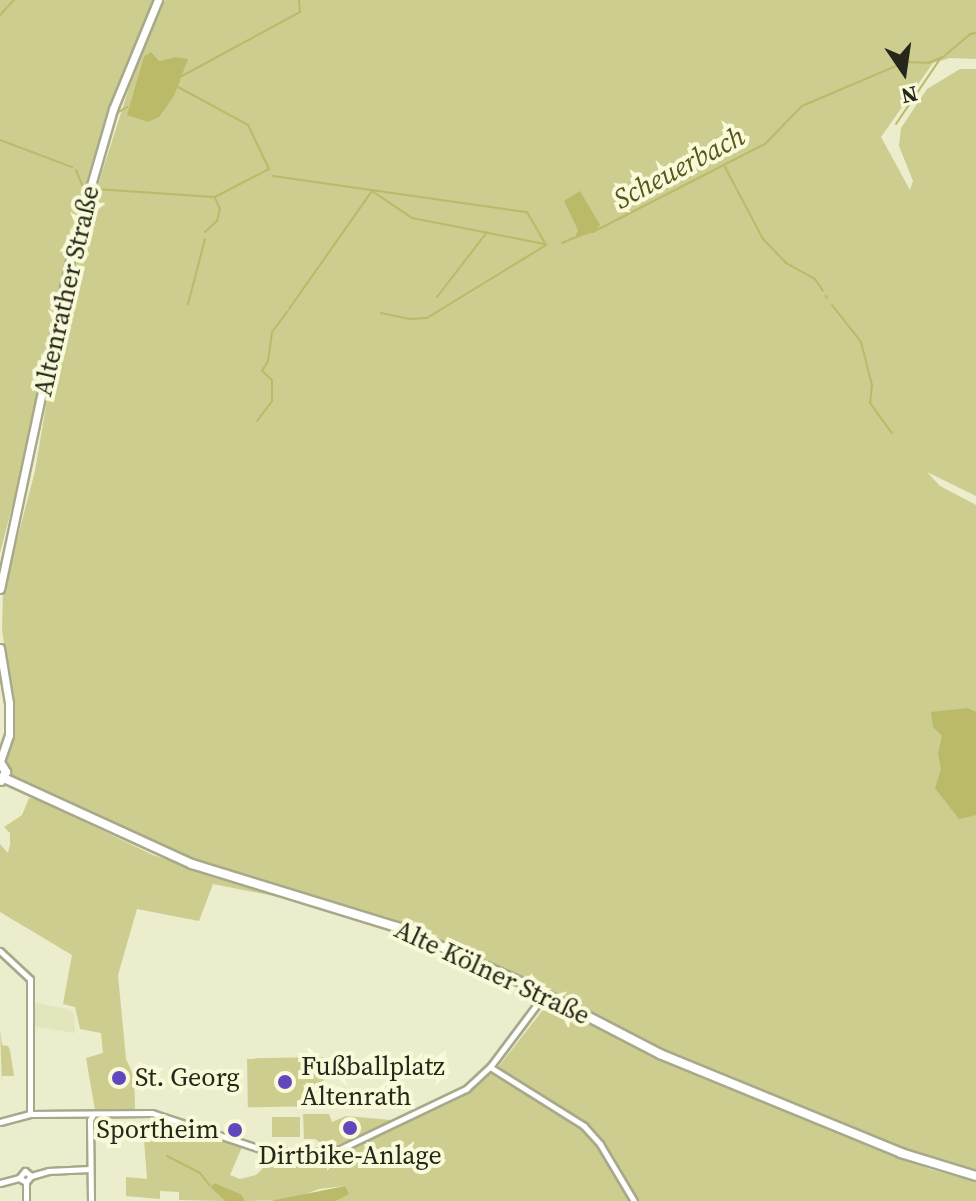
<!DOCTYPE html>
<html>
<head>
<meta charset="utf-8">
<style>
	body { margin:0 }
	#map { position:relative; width:976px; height:1201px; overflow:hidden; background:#ecedcc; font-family:"Source Serif 4",serif }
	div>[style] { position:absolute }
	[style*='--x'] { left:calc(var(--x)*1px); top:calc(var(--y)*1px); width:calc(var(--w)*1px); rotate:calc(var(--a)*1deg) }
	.built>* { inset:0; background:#e3e5bc }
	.green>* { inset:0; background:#cccd8f; transform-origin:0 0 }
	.water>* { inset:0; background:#baba68 }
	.stream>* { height:2px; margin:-1px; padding:0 1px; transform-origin:1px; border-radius:1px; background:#baba68 }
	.roads { filter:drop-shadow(2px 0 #a8a98a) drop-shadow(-2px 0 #a8a98a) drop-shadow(0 2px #a8a98a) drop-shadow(0 -2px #a8a98a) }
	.minor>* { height:5px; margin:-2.5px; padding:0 2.5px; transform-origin:2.5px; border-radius:2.5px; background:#fff }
	.tertiary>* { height:7px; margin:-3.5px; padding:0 3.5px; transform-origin:3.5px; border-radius:3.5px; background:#fff }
	.secondary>* { height:8px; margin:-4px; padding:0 4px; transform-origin:4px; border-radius:4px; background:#fff }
	.dots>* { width:22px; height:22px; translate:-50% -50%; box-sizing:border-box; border:4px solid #f9fad9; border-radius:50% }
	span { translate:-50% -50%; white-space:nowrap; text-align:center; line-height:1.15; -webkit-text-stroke:8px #f9fad9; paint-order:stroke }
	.street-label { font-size:26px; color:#26271a }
	.poi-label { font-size:26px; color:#26271a }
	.left { translate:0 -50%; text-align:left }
	.right { translate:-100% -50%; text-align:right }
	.water-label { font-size:28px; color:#58571a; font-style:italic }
	.north { position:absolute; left:864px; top:32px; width:80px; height:80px; -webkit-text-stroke:6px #f9fad9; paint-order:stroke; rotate:167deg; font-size:22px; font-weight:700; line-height:32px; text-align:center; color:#26271a }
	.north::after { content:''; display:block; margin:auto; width:28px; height:36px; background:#26271a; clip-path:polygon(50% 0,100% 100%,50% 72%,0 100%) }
</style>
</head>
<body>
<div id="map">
	<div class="built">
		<div style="clip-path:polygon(36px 1003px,69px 1009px,74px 1014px,75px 1033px,32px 1026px,31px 1006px)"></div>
	</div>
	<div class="green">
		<div style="clip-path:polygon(0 0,154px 0,111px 103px,65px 257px,24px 461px,0 553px)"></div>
		<div style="clip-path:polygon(evenodd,165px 0,976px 0,976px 59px,950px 58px,933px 63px,881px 137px,910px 190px,913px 181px,899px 146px,901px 128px,927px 89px,960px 69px,976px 69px,976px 496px,927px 472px,940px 486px,976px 505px,976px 1172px,935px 1163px,665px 1051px,477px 955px,389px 918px,198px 863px,11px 775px,7px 761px,13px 738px,13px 702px,2px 630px,3px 593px,35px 471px,64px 299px,77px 250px,130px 85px,165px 0,175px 57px,174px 96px,164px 107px,159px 61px,175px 57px)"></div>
		<div style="clip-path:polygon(29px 798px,37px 799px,153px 855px,284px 898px,213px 884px,199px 921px,137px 909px,118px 975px,126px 1059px,134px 1076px,135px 1109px,95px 1110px,86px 1058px,103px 1053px,101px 1033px,80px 1029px,75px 1007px,63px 1004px,72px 955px,0 912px,0 844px,8px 853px,10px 844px,10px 833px,4px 827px,22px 815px)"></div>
		<div style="clip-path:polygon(551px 1005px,699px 1077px,929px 1169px,976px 1182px,976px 1201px,336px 1201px,348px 1194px,345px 1186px,319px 1189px,290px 1200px,245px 1201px,241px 1194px,215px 1183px,210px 1187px,225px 1201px,179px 1200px,179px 1192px,160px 1191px,160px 1199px,126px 1196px,126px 1177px,147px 1179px,143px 1126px,180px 1139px,189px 1129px,242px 1147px,230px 1175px,240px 1179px,256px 1175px,268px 1163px,271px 1154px,313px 1156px,348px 1150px,454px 1101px,495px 1071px,542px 1011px)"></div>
		<div style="clip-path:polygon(0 1030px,2px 1045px,8px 1046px,10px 1050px,14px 1076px,2px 1076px,2px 1085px)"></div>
		<div style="left:323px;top:1057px;width:49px;height:76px;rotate:89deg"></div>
		<div style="clip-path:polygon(303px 1114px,329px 1114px,332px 1122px,346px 1116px,391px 1120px,360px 1137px,328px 1148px,315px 1139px,304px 1139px)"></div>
		<div style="left:272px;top:1117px;width:28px;height:20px"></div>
	</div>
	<div class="water">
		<div style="clip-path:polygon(151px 52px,159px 61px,175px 57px,188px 59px,174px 96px,159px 117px,148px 122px,127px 115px,144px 57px)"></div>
		<div style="clip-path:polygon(580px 191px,600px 225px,594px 232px,575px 238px,578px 230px,564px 201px)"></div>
		<div style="clip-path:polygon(968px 708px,976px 712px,976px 815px,959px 819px,935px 788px,941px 769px,938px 754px,942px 736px,933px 727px,931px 712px)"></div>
		<div style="clip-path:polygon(215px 1183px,241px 1194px,245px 1201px,225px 1201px,210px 1187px)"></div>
		<div style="clip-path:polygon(345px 1186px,349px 1194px,336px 1201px,270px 1201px)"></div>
	</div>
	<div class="stream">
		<div style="--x:0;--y:15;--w:21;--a:-47"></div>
		<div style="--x:182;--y:76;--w:134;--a:-28.5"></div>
		<div style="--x:300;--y:12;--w:12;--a:-95"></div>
		<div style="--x:178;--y:87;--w:80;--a:28.5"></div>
		<div style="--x:248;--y:125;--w:49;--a:64.5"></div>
		<div style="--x:127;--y:107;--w:12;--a:149"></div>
		<div style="--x:117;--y:113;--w:79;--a:106.1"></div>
		<div style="--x:95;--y:189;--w:120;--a:3.8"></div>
		<div style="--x:215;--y:197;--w:61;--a:-27.4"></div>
		<div style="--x:896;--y:124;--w:78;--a:-55.9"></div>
		<div style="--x:0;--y:140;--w:77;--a:20.6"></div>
		<div style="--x:725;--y:167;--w:81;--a:62.2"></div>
		<div style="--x:763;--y:239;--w:33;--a:46"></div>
		<div style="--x:786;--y:263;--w:33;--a:29"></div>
		<div style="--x:815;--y:279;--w:14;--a:56"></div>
		<div style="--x:76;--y:170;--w:16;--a:68"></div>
		<div style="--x:273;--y:176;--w:257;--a:8.1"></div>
		<div style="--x:527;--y:212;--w:38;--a:60"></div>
		<div style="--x:372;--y:191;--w:48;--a:34"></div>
		<div style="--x:412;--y:218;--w:136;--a:11.1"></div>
		<div style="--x:205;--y:232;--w:16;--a:-43"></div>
		<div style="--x:217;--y:221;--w:12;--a:-76"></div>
		<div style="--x:220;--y:209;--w:12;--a:-114"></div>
		<div style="--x:593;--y:232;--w:193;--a:-27.1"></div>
		<div style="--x:765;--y:144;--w:53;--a:-45.8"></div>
		<div style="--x:802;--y:106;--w:112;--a:-23.1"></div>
		<div style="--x:905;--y:62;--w:23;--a:2"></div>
		<div style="--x:928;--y:63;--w:16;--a:-22"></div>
		<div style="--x:943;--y:57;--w:35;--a:-40"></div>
		<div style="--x:970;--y:34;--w:6;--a:-9"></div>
		<div style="--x:562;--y:243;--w:23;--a:-23"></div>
		<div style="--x:826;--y:296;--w:2;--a:63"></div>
		<div style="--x:437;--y:297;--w:82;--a:-52.4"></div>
		<div style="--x:188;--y:304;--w:67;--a:-75.3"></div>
		<div style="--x:832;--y:305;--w:47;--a:51.9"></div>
		<div style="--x:861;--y:342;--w:44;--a:75.7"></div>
		<div style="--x:872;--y:385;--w:18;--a:96"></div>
		<div style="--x:870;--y:403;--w:37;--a:54"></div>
		<div style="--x:289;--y:309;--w:144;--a:-54.9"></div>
		<div style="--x:381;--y:313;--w:29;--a:12"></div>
		<div style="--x:409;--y:319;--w:18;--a:-3"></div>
		<div style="--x:427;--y:318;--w:140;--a:-31.5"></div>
		<div style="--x:257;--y:421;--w:25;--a:-53"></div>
		<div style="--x:272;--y:401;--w:21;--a:-90"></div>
		<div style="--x:272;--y:380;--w:13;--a:-138"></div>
		<div style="--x:262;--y:371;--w:12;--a:-59"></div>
		<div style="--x:268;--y:361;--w:29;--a:-82"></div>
		<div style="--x:272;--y:332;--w:26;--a:-53"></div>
		<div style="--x:167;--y:1156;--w:37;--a:27"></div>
		<div style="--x:200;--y:1173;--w:16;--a:52"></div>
	</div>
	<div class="roads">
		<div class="minor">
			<div style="--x:0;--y:951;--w:41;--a:43"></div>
			<div style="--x:30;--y:979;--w:135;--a:90"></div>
			<div style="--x:490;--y:1067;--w:111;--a:32.1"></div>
			<div style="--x:584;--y:1126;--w:24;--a:48"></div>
			<div style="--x:600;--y:1144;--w:66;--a:59.2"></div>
			<div style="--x:0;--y:1122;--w:31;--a:-15"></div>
			<div style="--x:30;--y:1114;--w:122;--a:-0.5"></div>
			<div style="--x:152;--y:1113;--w:118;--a:18.3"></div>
			<div style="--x:264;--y:1150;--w:44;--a:2.6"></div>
			<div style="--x:308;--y:1152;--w:32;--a:-5"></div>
			<div style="--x:340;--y:1149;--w:140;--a:-25.5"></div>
			<div style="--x:466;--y:1089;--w:33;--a:-43"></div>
			<div style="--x:490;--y:1067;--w:90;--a:-53.1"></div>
			<div style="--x:31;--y:1176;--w:8;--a:-140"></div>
			<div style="--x:25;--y:1171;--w:9;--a:131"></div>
			<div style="--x:19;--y:1178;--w:8;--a:30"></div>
			<div style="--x:26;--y:1182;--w:8;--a:-50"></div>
			<div style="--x:31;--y:1176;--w:18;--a:-16"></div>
			<div style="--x:48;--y:1171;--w:42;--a:-2.7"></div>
			<div style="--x:26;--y:1182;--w:19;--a:90"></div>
			<div style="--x:0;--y:1183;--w:20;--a:-15"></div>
			<div style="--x:91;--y:1201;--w:81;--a:-90.7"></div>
			<div style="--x:90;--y:1120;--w:7;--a:-63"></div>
		</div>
		<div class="tertiary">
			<div style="--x:0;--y:589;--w:346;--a:-78"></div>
			<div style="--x:72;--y:251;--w:148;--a:-73.9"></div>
			<div style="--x:113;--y:109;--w:118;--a:-67.6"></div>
			<div style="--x:0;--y:648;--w:56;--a:80.7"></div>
			<div style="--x:9;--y:703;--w:32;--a:90"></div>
			<div style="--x:9;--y:735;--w:28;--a:109"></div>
		</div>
		<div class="secondary">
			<div style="--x:0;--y:762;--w:12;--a:59"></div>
			<div style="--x:6;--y:772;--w:10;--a:119"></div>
			<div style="--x:4;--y:778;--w:207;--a:24.6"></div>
			<div style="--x:192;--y:864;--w:214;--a:17.1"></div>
			<div style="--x:397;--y:927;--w:142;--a:24"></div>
			<div style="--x:527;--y:985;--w:150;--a:27.4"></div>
			<div style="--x:660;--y:1054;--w:261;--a:22.3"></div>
			<div style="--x:901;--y:1153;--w:78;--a:17"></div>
		</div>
	</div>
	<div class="dots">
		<div style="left:119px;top:1078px;background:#6246be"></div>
		<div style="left:285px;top:1082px;background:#6246be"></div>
		<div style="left:350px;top:1128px;background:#6246be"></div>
		<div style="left:235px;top:1130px;background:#6246be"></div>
	</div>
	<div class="street-label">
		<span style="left:67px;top:291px;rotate:-77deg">Altenrather Straße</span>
		<span style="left:492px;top:973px;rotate:25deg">Alte Kölner Straße</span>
	</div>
	<div class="poi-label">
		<span class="left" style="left:301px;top:1082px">Fußballplatz<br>Altenrath</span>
		<span class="left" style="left:135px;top:1078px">St. Georg</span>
		<span class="right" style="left:219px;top:1130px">Sportheim</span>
		<span style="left:350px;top:1156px">Dirtbike-Anlage</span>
	</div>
	<div class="water-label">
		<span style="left:679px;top:167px;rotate:-28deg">Scheuerbach</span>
	</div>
	<div class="north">N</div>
</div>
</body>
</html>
